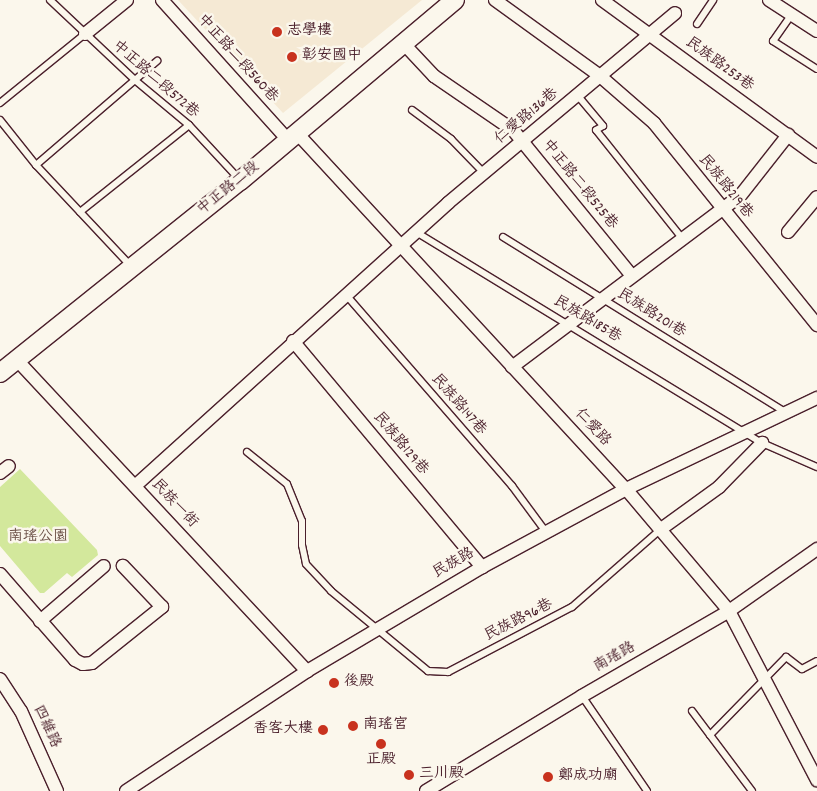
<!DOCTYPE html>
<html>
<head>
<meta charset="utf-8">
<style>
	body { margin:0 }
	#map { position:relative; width:817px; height:791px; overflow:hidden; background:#fbf7ec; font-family:Dekko,"LXGW WenKai TC",sans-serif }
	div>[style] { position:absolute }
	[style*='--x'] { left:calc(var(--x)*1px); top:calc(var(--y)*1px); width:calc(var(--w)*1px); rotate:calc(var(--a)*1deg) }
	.built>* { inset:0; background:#f5e9d4 }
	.green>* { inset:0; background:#d3e89c }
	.roads { filter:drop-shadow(1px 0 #4a1f2b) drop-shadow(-1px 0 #4a1f2b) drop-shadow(0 1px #4a1f2b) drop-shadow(0 -1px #4a1f2b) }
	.lane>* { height:6px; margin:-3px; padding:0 3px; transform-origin:3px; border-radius:3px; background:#fbf7ec }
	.street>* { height:12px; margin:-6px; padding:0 6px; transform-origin:6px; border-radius:6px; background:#fbf7ec }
	.secondary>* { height:18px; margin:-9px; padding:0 9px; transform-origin:9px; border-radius:9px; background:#fbf7ec }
	.dots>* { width:14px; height:14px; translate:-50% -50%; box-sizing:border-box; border:2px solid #fbf7ec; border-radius:50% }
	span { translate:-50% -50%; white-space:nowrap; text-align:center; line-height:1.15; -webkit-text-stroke:5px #fbf7ec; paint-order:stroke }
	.poi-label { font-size:15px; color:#4a1f2b }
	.left { translate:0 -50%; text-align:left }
	.right { translate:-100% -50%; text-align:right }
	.street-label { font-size:15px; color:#4a1f2b }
	.park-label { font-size:15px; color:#6c5147 }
</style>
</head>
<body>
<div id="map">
	<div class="built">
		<div style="clip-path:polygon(178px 0,422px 0,283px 113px)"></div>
	</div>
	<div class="green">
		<div style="clip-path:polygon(20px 469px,97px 550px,98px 555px,72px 577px,67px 573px,44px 593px,40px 593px,0 546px,0 487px)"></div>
	</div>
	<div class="roads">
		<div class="lane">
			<div style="--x:50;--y:0;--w:118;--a:43.3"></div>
			<div style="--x:136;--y:81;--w:69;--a:39.7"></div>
			<div style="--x:189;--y:125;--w:75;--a:47.2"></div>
			<div style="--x:792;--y:14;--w:33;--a:125"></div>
			<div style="--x:773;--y:41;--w:52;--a:32.5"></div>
			<div style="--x:697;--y:24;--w:29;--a:-56"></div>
			<div style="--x:578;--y:96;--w:39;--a:50"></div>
			<div style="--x:603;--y:126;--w:8;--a:150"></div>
			<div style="--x:596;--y:130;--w:138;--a:51.5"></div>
			<div style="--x:0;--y:103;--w:109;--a:-39.1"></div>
			<div style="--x:412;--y:110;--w:49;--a:36.6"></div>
			<div style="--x:451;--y:139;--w:47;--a:45.9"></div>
			<div style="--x:0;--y:120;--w:58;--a:51.3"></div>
			<div style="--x:36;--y:165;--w:139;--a:46.8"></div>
			<div style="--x:36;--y:165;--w:160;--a:-40.7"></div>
			<div style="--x:80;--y:212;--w:139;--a:-38.6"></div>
			<div style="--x:416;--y:232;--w:405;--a:31.4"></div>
			<div style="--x:762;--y:443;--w:60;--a:23.6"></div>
			<div style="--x:503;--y:237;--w:332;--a:31.8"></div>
			<div style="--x:347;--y:296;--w:252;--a:49"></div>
			<div style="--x:512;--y:486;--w:57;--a:53.5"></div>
			<div style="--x:247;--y:452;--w:51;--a:38.7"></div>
			<div style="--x:287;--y:484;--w:40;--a:68"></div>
			<div style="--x:302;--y:521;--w:24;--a:90"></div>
			<div style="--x:302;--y:545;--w:19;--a:78"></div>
			<div style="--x:306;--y:564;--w:37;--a:47"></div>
			<div style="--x:331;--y:591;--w:126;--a:39.5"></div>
			<div style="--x:428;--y:671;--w:20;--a:3"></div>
			<div style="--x:448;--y:672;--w:140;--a:-27.7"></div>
			<div style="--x:572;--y:607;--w:118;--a:-41.2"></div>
			<div style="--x:582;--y:696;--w:115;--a:55.6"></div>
			<div style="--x:692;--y:711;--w:100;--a:53.1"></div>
			<div style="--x:710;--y:735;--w:109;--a:-45.7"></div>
			<div style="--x:786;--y:657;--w:20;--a:37"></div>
			<div style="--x:802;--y:669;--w:17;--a:-28"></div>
		</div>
		<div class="street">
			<div style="--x:162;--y:0;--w:188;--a:48"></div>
			<div style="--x:495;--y:0;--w:130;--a:35.9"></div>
			<div style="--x:600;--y:76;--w:72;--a:41"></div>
			<div style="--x:654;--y:123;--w:260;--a:51.1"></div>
			<div style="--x:602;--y:0;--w:266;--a:36.1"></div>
			<div style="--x:769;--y:0;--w:57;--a:32.9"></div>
			<div style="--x:85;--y:34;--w:54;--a:-39"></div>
			<div style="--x:404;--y:44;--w:44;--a:46.8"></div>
			<div style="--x:434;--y:76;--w:96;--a:34.4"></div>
			<div style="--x:513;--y:130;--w:188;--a:50.8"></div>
			<div style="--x:296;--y:132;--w:486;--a:47.3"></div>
			<div style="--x:626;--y:489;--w:160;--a:49.8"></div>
			<div style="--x:729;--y:611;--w:191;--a:62.5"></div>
			<div style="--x:788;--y:232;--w:45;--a:-50.4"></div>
			<div style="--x:293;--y:341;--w:295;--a:50.1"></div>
			<div style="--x:16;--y:359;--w:427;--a:47"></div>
			<div style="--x:512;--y:367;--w:285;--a:-36.9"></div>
			<div style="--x:740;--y:196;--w:78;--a:-51.8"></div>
			<div style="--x:0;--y:473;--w:11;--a:-38"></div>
			<div style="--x:135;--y:486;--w:422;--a:-42.1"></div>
			<div style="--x:448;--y:203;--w:296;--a:-39.9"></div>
			<div style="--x:661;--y:529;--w:72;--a:-35.9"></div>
			<div style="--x:719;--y:487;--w:62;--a:-45.7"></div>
			<div style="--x:0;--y:574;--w:114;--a:48.9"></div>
			<div style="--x:75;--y:660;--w:9;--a:27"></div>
			<div style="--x:83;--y:664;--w:9;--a:-6"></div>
			<div style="--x:92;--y:663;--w:90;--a:-38.7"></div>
			<div style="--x:162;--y:607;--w:57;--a:-133.6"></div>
			<div style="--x:40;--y:621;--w:84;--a:-40.7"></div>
			<div style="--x:0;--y:679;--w:38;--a:57"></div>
			<div style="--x:21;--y:711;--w:88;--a:65.8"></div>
			<div style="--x:126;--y:791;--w:217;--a:-33.5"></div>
			<div style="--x:307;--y:671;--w:204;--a:-30.7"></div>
			<div style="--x:482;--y:567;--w:164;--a:-28.4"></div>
			<div style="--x:626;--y:489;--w:212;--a:-25.5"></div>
			<div style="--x:426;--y:791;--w:183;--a:-31.3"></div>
			<div style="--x:582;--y:696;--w:170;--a:-30"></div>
			<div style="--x:729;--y:611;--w:108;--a:-35.2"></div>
		</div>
		<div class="secondary">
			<div style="--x:0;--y:373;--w:307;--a:-38.7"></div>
			<div style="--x:240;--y:181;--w:281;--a:-40.1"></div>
		</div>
	</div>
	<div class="dots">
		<div style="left:277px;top:32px;background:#c8321e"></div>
		<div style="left:292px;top:57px;background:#c8321e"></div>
		<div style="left:334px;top:683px;background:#c8321e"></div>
		<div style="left:353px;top:726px;background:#c8321e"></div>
		<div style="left:323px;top:730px;background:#c8321e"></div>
		<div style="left:381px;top:744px;background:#c8321e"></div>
		<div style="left:409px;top:775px;background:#c8321e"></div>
		<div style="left:548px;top:777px;background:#c8321e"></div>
	</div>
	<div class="poi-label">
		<span class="left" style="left:287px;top:32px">志學樓</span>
		<span class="left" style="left:302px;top:57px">彰安國中</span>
		<span class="left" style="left:344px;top:683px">後殿</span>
		<span class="left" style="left:363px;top:726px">南瑤宮</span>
		<span class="right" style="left:313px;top:730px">香客大樓</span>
		<span style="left:381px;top:761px">正殿</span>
		<span class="left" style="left:419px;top:775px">三川殿</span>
		<span class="left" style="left:558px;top:777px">鄭成功廟</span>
	</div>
	<div class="street-label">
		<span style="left:237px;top:59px;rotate:48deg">中正路二段560巷</span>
		<span style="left:719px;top:65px;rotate:36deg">民族路253巷</span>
		<span style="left:155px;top:80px;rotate:41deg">中正路二段572巷</span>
		<span style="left:527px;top:117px;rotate:-40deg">仁愛路136巷</span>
		<span style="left:579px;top:185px;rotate:51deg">中正路二段525巷</span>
		<span style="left:725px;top:187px;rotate:51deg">民族路219巷</span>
		<span style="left:229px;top:189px;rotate:-39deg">中正路二段</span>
		<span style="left:651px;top:314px;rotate:32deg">民族路201巷</span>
		<span style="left:587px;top:320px;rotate:31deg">民族路185巷</span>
		<span style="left:458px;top:405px;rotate:49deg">民族路147巷</span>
		<span style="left:592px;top:428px;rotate:47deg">仁愛路</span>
		<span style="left:400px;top:444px;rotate:50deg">民族路129巷</span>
		<span style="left:174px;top:504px;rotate:47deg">民族一街</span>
		<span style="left:454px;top:564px;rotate:-30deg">民族路</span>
		<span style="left:519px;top:621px;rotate:-27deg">民族路96巷</span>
		<span style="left:615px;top:658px;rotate:-30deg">南瑤路</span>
		<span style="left:46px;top:727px;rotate:65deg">四維路</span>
	</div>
	<div class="park-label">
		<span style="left:38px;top:538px">南瑤公園</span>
	</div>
</div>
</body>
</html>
